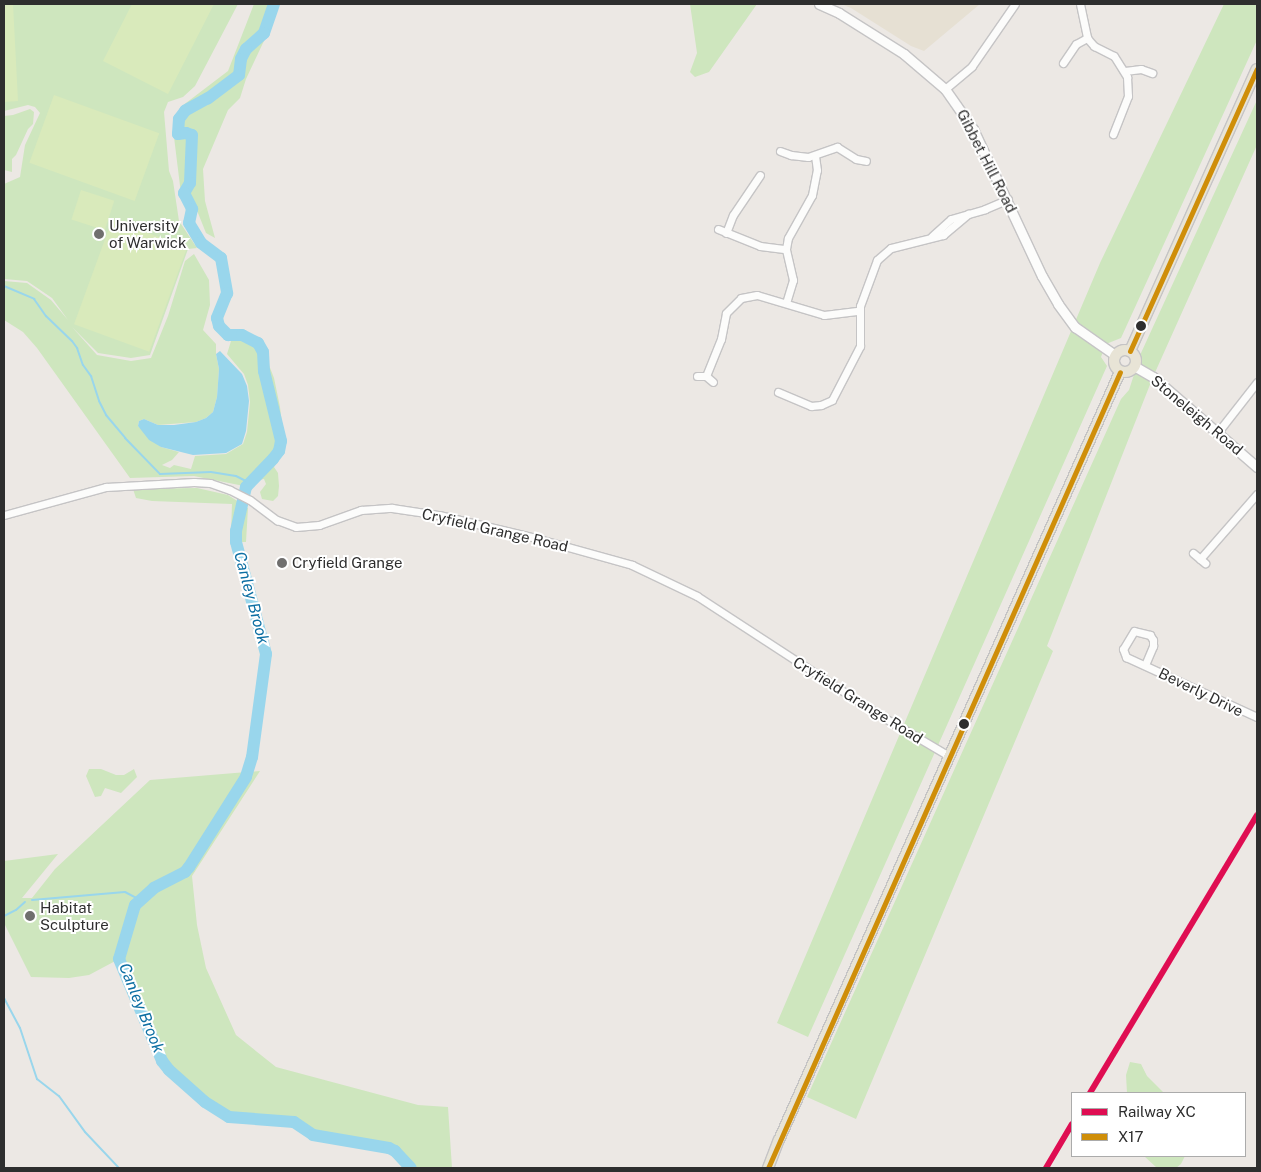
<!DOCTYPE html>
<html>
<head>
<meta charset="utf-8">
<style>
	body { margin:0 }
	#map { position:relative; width:1261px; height:1172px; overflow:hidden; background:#ece8e4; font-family:"Public Sans",sans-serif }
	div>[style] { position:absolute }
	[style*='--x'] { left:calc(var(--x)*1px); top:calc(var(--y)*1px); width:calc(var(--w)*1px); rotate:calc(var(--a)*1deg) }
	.education>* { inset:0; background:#e6e0d3 }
	.green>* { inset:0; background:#cee6be }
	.pitch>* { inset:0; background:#d9eabb; transform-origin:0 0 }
	.water>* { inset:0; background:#99d6ec }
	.stream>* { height:2px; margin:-1px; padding:0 1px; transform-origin:1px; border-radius:1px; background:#99d6ec }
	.river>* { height:12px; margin:-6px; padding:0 6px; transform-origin:6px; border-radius:6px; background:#99d6ec }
	.roads { filter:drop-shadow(1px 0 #c5c4c5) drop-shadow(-1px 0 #c5c4c5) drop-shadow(0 1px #c5c4c5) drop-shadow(0 -1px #c5c4c5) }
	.minor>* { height:7px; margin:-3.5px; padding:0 3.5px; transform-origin:3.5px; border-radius:3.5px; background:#fcfcfb }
	.tertiary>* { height:9px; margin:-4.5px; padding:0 4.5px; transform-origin:4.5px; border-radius:4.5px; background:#fcfcfb }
	.primary>* { height:10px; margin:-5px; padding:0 5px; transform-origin:5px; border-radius:5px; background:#e8e4d6 }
	.primary>.ring { margin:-5px; padding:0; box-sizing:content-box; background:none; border:10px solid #e8e4d6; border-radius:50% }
	.bus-1>* { height:5px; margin:-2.5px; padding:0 2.5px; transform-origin:2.5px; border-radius:2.5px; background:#cf8e09 }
	.rail-1>* { height:6px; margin:-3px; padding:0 3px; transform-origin:3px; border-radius:3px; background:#df0d52 }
	.dots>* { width:14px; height:14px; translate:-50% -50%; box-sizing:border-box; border:2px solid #fff; border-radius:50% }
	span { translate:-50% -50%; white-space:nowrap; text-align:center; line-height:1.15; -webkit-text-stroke:4px #fff; paint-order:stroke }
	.street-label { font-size:15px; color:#2e2e2e }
	.poi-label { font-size:15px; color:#2e2e2e }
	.left { translate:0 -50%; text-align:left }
	.water-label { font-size:16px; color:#0d6fa3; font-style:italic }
	.frame { position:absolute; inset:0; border:5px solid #2e2e2e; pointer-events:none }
	.legend { position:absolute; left:1071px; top:1092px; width:175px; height:65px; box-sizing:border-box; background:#fff; border:1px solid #ababab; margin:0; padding:6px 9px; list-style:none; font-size:15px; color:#2e2e2e }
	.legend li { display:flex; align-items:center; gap:10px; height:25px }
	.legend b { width:25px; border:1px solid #ababab }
</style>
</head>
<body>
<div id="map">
	<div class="education">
		<div style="clip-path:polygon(841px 4px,980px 4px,924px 51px,911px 46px,851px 8px)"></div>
	</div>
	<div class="green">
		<div style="clip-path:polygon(4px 4px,238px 4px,195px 86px,183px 97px,168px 102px,164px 112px,169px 171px,173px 181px,179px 221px,197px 248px,188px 249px,150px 355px,131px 358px,98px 353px,72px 327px,97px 355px,131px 361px,151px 358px,168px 316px,185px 261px,194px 254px,209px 280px,210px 305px,203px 330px,216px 344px,216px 354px,219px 369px,217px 397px,213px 412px,206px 418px,196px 422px,158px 425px,144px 419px,139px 421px,138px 426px,161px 447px,179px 452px,172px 460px,162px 465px,170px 468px,174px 465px,191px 469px,195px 456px,226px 454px,243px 444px,247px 432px,250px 402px,248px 385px,244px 374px,227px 354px,231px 341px,241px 339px,256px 347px,258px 354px,267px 360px,274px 378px,280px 407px,285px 449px,274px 467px,278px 473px,279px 486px,278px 496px,273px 501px,262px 499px,260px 492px,266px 484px,264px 479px,254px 481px,250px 490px,244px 486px,194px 476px,130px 478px,37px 348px,23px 332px,4px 320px,4px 281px,27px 283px,51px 300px,68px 320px,52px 298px,27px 281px,4px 279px,4px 184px,20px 177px,25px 145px,40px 113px,35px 107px,28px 105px,4px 111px)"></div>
		<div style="clip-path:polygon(254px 4px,277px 4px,271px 26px,246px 79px,240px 98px,228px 110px,203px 169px,205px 201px,215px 238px,206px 233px,192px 198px,181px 194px,174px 137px,174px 119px,182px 106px,228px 71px)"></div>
		<div style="clip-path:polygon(690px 4px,757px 4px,709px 72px,695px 77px,690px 72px,697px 53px)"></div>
		<div style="clip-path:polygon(1224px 4px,1257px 4px,1257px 40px,1121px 338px,1106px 344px,1101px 357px,1107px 366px,808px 1037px,777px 1023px,1100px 263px)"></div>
		<div style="clip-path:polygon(1257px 100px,1257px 145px,1153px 377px,1047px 646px,1053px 651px,856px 1119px,807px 1097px,1121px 399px,1129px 390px,1141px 353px)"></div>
		<div style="clip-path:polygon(30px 109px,34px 112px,33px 124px,28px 129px,16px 155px,12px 159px,12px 172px,4px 170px,4px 116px,13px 115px)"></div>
		<div style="clip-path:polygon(197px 488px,228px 495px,248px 508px,246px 542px,236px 542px,231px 533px,232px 504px,152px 501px,136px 498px,133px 489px)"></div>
		<div style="clip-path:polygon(89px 769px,101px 769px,116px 775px,124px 775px,134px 769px,137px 777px,121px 793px,105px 788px,101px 796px,95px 797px,86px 776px)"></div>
		<div style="clip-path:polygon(260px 771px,192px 876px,197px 925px,206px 968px,236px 1035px,276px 1067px,418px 1105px,448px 1107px,452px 1168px,411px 1168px,395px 1151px,389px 1148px,313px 1135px,294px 1122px,229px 1117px,217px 1111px,205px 1102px,169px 1070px,162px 1061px,119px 959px,89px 975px,69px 978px,31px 977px,4px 923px,4px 861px,58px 854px,22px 898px,32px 898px,55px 869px,150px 780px)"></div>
		<div style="clip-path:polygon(1130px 1062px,1141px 1064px,1147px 1076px,1164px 1093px,1127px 1093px,1126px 1075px)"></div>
		<div style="clip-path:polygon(1144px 1156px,1185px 1156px,1181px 1164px,1176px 1168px,1157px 1168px)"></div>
	</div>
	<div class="pitch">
		<div style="clip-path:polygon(4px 4px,13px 4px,18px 101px,4px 102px)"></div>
		<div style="clip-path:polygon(132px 4px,214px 4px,168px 94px,103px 61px)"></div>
		<div style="left:54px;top:95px;width:112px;height:72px;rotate:20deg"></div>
		<div style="left:81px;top:190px;width:35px;height:31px;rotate:18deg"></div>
		<div style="left:112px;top:220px;width:80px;height:111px;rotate:20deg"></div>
	</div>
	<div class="water">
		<div style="clip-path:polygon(220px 351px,242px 374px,247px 386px,249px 401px,246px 431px,242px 444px,226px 453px,193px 455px,161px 447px,149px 440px,138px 426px,139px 421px,144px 419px,158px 425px,174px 425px,196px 422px,206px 418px,213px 412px,217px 397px,219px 369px,216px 354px)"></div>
	</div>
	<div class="stream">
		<div style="--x:4;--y:286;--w:33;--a:23"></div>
		<div style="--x:34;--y:299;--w:21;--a:55"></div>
		<div style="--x:46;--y:316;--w:36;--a:44"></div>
		<div style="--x:72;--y:341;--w:9;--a:54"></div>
		<div style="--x:77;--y:348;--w:18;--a:71"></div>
		<div style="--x:83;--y:365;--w:14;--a:54"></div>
		<div style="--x:91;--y:376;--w:26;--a:72"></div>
		<div style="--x:99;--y:401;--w:16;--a:63"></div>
		<div style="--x:106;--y:415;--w:30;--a:50"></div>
		<div style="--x:125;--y:438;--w:50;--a:45.8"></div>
		<div style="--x:160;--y:474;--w:51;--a:-2.2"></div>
		<div style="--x:211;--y:472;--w:25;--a:9"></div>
		<div style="--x:236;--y:476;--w:11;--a:27"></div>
		<div style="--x:246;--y:481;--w:6;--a:90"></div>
		<div style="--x:32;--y:900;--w:93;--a:-4.9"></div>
		<div style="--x:125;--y:892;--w:17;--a:28"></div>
		<div style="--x:4;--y:916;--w:13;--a:-27"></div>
		<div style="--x:16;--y:910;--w:12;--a:-42"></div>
		<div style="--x:4;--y:998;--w:34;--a:62"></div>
		<div style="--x:20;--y:1028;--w:54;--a:71.6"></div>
		<div style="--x:37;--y:1079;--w:28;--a:38"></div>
		<div style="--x:59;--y:1096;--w:44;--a:54.2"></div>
		<div style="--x:85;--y:1132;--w:50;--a:46.6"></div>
	</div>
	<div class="river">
		<div style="--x:274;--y:4;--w:31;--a:109"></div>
		<div style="--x:264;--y:33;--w:24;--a:138"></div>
		<div style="--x:246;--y:49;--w:11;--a:117"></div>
		<div style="--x:241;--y:59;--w:16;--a:97"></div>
		<div style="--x:239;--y:75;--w:39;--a:143"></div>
		<div style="--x:208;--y:98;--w:26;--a:151"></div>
		<div style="--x:185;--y:111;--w:10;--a:127"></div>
		<div style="--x:179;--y:119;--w:15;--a:94"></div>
		<div style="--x:178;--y:134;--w:8;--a:-7"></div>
		<div style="--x:186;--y:133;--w:6;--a:18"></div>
		<div style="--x:192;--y:135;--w:48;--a:92.4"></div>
		<div style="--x:190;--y:183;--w:12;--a:121"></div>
		<div style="--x:184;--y:193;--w:18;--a:63"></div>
		<div style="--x:192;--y:209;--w:14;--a:102"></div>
		<div style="--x:189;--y:223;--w:23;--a:59"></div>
		<div style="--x:201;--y:243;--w:25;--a:37"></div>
		<div style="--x:221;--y:258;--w:36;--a:80"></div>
		<div style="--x:227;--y:293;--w:27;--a:112"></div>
		<div style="--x:217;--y:318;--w:8;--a:76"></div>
		<div style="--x:219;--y:326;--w:13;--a:45"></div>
		<div style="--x:228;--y:335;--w:14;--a:0"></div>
		<div style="--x:242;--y:335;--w:18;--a:27"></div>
		<div style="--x:258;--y:343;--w:10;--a:61"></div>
		<div style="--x:263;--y:352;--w:19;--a:87"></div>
		<div style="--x:264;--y:371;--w:72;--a:76.3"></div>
		<div style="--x:281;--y:441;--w:10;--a:101"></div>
		<div style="--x:279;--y:451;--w:10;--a:127"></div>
		<div style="--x:273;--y:459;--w:39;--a:134"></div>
		<div style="--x:246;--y:487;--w:45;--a:102.8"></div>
		<div style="--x:236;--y:531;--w:11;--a:90"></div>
		<div style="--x:236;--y:542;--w:116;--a:75"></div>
		<div style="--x:266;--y:654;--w:104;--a:97.7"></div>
		<div style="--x:252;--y:757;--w:21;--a:107"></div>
		<div style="--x:246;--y:777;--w:107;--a:122.3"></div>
		<div style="--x:189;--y:867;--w:6;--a:129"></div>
		<div style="--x:185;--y:872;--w:35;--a:153"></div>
		<div style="--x:154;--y:888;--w:25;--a:138"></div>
		<div style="--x:135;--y:905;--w:56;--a:106.5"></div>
		<div style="--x:119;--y:959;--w:111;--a:67.1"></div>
		<div style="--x:162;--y:1061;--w:11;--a:52"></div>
		<div style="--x:169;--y:1070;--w:48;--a:41.6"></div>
		<div style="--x:205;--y:1102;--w:28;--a:32"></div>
		<div style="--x:229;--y:1117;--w:65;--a:4.4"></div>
		<div style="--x:294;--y:1122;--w:23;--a:34"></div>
		<div style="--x:313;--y:1135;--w:77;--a:9.7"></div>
		<div style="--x:389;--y:1148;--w:7;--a:27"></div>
		<div style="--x:395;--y:1151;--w:23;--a:47"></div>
	</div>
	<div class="roads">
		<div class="minor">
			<div style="--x:1080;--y:4;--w:35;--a:78"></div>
			<div style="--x:1087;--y:38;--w:11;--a:49"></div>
			<div style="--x:1094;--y:46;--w:22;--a:27"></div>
			<div style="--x:1114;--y:56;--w:25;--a:58"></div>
			<div style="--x:1127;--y:77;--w:19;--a:87"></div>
			<div style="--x:1128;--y:96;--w:41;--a:111.5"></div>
			<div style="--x:1063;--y:63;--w:23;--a:-56"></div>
			<div style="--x:1076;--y:44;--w:13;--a:-29"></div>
			<div style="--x:1125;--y:71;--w:16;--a:-7"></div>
			<div style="--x:1141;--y:69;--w:12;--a:20"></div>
			<div style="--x:945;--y:89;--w:35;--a:-40"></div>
			<div style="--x:972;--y:66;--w:75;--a:-55.3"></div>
			<div style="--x:780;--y:151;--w:12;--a:20"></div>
			<div style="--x:791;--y:155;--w:17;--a:7"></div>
			<div style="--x:808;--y:157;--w:31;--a:-19"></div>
			<div style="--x:837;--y:147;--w:22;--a:32"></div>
			<div style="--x:856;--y:159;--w:10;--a:11"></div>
			<div style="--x:718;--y:229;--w:45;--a:22"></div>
			<div style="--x:760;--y:246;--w:26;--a:7"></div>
			<div style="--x:726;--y:233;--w:19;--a:-69"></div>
			<div style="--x:733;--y:215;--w:48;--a:-56"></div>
			<div style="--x:932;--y:236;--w:25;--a:-42"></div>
			<div style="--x:951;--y:219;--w:35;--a:-16"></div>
			<div style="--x:985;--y:209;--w:25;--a:-23"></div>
			<div style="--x:786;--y:303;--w:24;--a:-73"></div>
			<div style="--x:793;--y:280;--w:32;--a:-103"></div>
			<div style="--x:786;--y:249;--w:11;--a:-80"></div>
			<div style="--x:788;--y:238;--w:49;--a:-60.8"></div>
			<div style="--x:812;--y:195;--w:25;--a:-79"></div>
			<div style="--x:817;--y:170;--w:14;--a:-98"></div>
			<div style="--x:697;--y:376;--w:9;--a:0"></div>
			<div style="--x:706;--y:376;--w:40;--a:-68"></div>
			<div style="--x:721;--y:339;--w:26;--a:-79"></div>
			<div style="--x:726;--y:313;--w:21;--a:-45"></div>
			<div style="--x:741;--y:298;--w:16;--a:-11"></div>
			<div style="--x:757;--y:295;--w:70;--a:16.6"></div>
			<div style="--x:824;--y:315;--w:35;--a:-7"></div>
			<div style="--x:706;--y:376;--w:9;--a:41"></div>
			<div style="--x:778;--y:392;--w:36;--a:23"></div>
			<div style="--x:811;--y:406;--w:10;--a:-6"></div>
			<div style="--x:821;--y:405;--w:12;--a:-24"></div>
			<div style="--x:832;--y:400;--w:61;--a:-62.6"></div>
			<div style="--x:860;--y:346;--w:40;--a:-90"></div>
			<div style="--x:860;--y:306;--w:49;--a:-69.7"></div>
			<div style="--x:877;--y:260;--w:18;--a:-41"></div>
			<div style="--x:891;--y:248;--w:54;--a:-14"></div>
			<div style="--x:943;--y:235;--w:33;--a:-40"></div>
			<div style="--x:1218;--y:432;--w:63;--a:-52"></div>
			<div style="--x:4;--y:515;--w:106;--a:-15.4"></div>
			<div style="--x:106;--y:487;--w:88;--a:-3.3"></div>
			<div style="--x:194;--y:482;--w:16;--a:4"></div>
			<div style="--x:210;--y:483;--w:21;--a:19"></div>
			<div style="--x:230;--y:490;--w:22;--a:27"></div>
			<div style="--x:250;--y:500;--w:34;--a:37"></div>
			<div style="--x:277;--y:520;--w:20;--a:20"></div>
			<div style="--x:296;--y:527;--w:23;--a:-5"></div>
			<div style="--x:319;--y:525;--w:45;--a:-19.7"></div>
			<div style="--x:361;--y:510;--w:31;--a:-4"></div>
			<div style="--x:392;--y:508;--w:48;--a:8.5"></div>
			<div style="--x:439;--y:515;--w:96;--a:13.3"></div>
			<div style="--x:532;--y:537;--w:104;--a:15.6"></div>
			<div style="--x:632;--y:565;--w:72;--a:25.5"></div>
			<div style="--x:697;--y:596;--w:216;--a:33.1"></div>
			<div style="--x:878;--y:714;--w:82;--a:30.6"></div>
			<div style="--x:1193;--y:553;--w:16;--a:40"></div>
			<div style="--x:1200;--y:559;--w:86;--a:-48.8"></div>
			<div style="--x:1145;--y:665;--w:21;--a:-67"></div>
			<div style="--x:1153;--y:646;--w:6;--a:-90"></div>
			<div style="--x:1153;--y:640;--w:6;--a:-121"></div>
			<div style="--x:1150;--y:635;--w:16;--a:-166"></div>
			<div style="--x:1134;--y:631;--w:21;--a:121"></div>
			<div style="--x:1123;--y:649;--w:9;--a:69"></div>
			<div style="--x:1126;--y:657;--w:144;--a:24.6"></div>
		</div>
		<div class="tertiary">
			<div style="--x:819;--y:4;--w:22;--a:24"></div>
			<div style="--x:839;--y:13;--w:77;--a:32.2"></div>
			<div style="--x:904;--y:54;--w:54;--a:40.5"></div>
			<div style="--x:945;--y:89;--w:49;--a:55"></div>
			<div style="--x:973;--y:129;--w:162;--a:64.9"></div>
			<div style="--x:1042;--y:276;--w:32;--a:60"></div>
			<div style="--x:1058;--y:304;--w:29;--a:54"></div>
			<div style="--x:1075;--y:327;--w:49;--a:35"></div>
			<div style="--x:1134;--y:366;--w:22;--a:30"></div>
			<div style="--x:1153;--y:377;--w:138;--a:40.9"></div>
		</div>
		<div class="primary">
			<div class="ring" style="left:1114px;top:350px;width:12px;height:12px"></div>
			<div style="--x:1130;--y:351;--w:309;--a:-65.8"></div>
			<div style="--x:768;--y:1168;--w:30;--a:-69"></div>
			<div style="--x:779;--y:1140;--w:840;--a:-66.06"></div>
		</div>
	</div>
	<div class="bus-1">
		<div style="--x:1130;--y:351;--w:309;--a:-65.8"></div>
		<div style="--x:768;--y:1168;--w:870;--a:-66.14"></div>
	</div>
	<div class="rail-1">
		<div style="--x:1090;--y:1093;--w:324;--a:-59"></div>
		<div style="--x:1046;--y:1168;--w:51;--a:-59.4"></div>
	</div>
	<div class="dots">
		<div style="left:99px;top:234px;background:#706f6e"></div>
		<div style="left:1141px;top:326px;background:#2e2e2e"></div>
		<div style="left:282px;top:563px;background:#706f6e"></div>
		<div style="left:964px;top:724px;background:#2e2e2e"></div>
		<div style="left:30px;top:916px;background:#706f6e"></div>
	</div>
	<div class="street-label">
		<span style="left:987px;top:161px;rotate:63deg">Gibbet Hill Road</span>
		<span style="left:1197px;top:415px;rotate:40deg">Stoneleigh Road</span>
		<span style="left:495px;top:530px;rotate:13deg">Cryfield Grange Road</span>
		<span style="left:1201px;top:692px;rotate:26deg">Beverly Drive</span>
		<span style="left:858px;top:700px;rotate:32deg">Cryfield Grange Road</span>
	</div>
	<div class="poi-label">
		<span class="left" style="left:109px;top:234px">University<br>of Warwick</span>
		<span class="left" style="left:292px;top:563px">Cryfield Grange</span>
		<span class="left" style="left:40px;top:916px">Habitat<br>Sculpture</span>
	</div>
	<div class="water-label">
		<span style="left:251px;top:598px;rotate:75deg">Canley Brook</span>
		<span style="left:141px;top:1008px;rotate:68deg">Canley Brook</span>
	</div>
	<div class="frame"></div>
	<ul class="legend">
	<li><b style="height:6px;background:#df0d52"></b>Railway XC</li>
	<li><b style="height:6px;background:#cf8e09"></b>X17</li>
	</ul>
</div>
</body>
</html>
